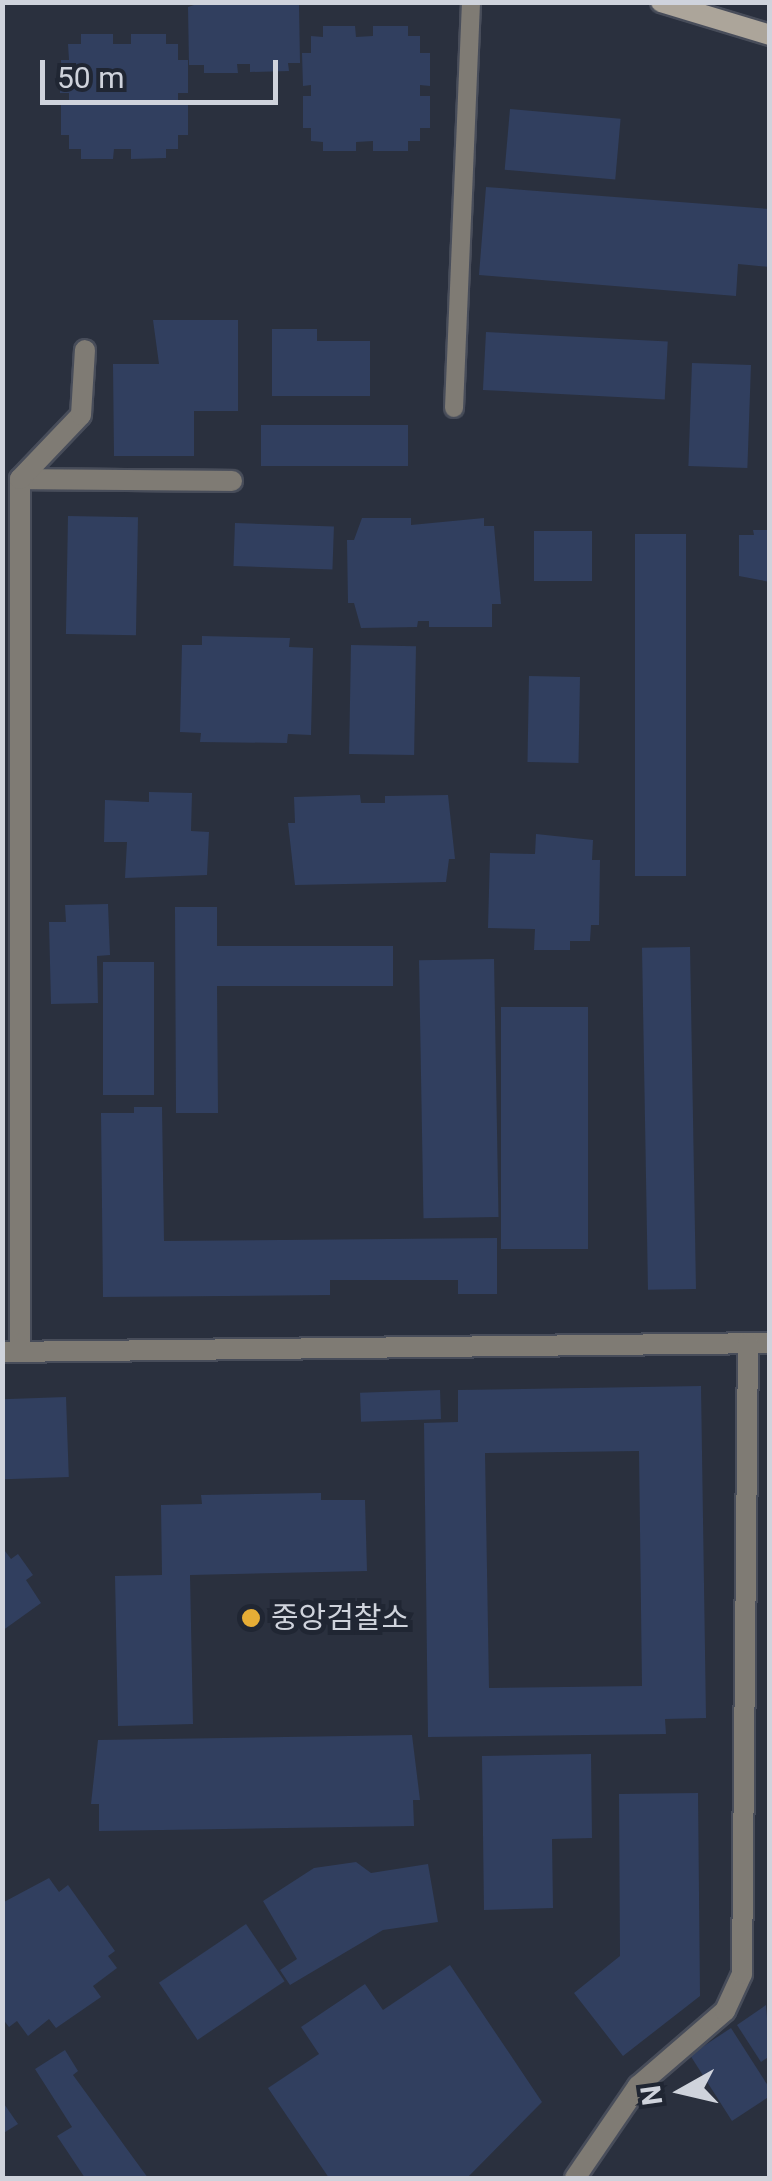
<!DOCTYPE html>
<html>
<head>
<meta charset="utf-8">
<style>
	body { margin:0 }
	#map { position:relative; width:772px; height:2181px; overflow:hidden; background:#2a303e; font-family:Roboto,"Noto Sans KR",sans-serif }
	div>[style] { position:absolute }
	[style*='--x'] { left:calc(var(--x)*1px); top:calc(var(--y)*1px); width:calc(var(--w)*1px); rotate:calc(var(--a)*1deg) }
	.building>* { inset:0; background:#313f5f; transform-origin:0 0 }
	.roads { filter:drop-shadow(2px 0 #484d5a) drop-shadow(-2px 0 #484d5a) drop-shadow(0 2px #484d5a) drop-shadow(0 -2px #484d5a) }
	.lane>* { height:18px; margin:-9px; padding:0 9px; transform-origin:9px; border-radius:9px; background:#7f7b74 }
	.street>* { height:20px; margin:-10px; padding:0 10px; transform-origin:10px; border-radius:10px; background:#7f7b74 }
	.secondary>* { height:20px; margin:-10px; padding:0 10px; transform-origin:10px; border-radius:10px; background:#aca59a }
	.dots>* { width:28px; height:28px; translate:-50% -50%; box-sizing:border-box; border:5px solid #202633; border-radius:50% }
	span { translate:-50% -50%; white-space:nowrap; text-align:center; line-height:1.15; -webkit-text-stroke:10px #202633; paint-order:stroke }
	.poi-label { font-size:30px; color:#cfd3dc }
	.left { translate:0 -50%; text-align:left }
	.frame { position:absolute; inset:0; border:5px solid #cfd3dc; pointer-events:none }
	.north { position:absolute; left:632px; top:2041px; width:100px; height:100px; -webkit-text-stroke:8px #202633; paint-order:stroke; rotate:262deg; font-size:28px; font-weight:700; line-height:40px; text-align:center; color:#cfd3dc }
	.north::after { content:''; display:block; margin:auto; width:35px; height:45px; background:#cfd3dc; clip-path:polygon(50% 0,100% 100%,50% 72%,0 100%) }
	.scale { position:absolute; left:40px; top:60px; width:238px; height:45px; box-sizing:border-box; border:5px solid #cfd3dc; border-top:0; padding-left:12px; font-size:30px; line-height:35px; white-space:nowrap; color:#cfd3dc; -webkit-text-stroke:8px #202633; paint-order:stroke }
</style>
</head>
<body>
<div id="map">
	<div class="building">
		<div style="clip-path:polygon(203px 2px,299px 5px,300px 63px,288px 63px,289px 71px,250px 72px,250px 64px,237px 64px,238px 73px,204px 73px,204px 65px,189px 65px,188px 7px)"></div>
		<div style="clip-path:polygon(323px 26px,355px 26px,356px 37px,373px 36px,373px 26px,408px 26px,408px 36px,420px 36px,420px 53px,430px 53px,430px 86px,420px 85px,420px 96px,430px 96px,430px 128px,420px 128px,420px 141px,408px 141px,408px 151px,373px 151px,373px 141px,356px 142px,356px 151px,323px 151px,323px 142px,311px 141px,311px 128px,303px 128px,303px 96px,311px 96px,311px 85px,303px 86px,302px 53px,311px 53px,311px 36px,323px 37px)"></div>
		<div style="clip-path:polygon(81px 34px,113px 34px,113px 44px,131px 44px,131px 34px,166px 34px,166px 44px,178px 44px,178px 60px,188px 60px,188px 93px,178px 93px,178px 104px,188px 104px,188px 135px,178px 135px,178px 149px,166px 149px,166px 158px,131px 159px,131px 149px,114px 149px,113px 159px,81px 159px,81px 149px,69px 149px,69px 135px,61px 135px,61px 103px,69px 104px,69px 93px,60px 93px,61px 60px,69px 60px,68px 44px,81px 44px)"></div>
		<div style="left:510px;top:109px;width:111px;height:61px;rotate:5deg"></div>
		<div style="clip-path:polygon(486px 187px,770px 209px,770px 267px,738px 264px,736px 296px,479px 275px)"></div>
		<div style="clip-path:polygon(153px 320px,238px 320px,238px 411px,194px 411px,194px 456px,114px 456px,113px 364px,159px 364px)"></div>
		<div style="clip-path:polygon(272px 329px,317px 329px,317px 341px,370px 341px,370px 396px,272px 396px)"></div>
		<div style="left:486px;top:332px;width:182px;height:58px;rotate:3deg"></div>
		<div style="left:692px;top:363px;width:59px;height:103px;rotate:2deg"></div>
		<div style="left:408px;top:425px;width:41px;height:147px;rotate:90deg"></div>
		<div style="left:68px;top:516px;width:70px;height:118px;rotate:1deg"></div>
		<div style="clip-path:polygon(362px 518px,411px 518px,411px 525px,484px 518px,484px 526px,494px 526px,501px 604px,492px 604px,492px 627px,429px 627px,429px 621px,418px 621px,417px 627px,361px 628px,354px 603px,348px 603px,347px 540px,354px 540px)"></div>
		<div style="left:235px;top:523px;width:99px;height:43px;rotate:2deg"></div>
		<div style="clip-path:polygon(753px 530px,770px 530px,770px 582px,739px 576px,739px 535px,754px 535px)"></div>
		<div style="left:534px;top:531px;width:58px;height:50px"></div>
		<div style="left:635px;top:534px;width:51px;height:342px"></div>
		<div style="clip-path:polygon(202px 636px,290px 638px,289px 647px,313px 648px,311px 735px,288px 734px,287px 743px,200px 742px,201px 733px,180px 732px,182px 645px,202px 645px)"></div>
		<div style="left:351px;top:645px;width:65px;height:109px;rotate:1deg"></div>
		<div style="left:529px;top:676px;width:51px;height:86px;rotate:1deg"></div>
		<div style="clip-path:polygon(149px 792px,192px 793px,191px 831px,209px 832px,207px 875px,125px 878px,127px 842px,104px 842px,105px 800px,149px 802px)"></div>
		<div style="clip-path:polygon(360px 795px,361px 803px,385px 803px,385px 796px,448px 795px,455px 859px,449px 859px,446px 882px,295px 885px,288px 823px,295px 823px,294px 797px)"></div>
		<div style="clip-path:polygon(536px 834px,593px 840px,592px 860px,600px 860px,599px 925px,591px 925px,590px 941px,570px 941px,570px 950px,534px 950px,535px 929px,488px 928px,490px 853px,535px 854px)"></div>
		<div style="clip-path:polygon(108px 904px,110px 955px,97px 956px,98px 1003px,51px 1004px,49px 922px,66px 922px,65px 905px)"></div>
		<div style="clip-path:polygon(175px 907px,217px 907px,217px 946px,393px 946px,393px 986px,217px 986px,218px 1113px,176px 1113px)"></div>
		<div style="left:690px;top:947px;width:342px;height:48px;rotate:89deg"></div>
		<div style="left:494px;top:959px;width:258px;height:75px;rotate:89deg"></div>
		<div style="left:154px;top:962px;width:133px;height:51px;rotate:90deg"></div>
		<div style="left:501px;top:1007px;width:87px;height:242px"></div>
		<div style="clip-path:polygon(134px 1107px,162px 1107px,164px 1241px,497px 1238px,497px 1294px,458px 1294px,458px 1280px,330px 1280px,330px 1295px,103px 1297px,101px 1113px,134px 1113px)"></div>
		<div style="clip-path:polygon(evenodd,701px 1386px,706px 1718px,665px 1719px,666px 1734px,428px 1737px,424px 1423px,458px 1422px,458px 1390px,701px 1386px,639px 1451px,642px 1686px,489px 1688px,485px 1453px,639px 1451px)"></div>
		<div style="left:440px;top:1390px;width:29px;height:80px;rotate:88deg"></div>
		<div style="left:66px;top:1397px;width:80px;height:64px;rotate:88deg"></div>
		<div style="clip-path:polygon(321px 1493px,321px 1500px,365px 1500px,367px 1571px,190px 1575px,193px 1724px,118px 1726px,115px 1576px,162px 1575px,161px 1505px,202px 1504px,201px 1495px)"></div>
		<div style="clip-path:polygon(2px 1547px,11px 1559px,18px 1554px,33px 1575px,26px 1580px,41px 1603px,2px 1631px)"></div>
		<div style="clip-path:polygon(412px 1735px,420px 1800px,413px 1800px,414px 1826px,99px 1831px,99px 1804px,91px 1804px,98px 1740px)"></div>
		<div style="clip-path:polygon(591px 1754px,592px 1838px,552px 1839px,553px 1908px,484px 1910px,482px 1756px)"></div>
		<div style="clip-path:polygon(698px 1793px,700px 1996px,623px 2056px,574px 1993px,620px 1956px,619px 1794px)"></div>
		<div style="clip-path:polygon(356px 1862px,371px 1873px,428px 1864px,438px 1922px,383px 1930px,290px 1985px,280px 1970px,297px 1959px,263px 1901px,314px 1868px)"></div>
		<div style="clip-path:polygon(49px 1878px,59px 1892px,68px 1885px,115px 1951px,108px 1956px,117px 1968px,93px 1986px,101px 1997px,56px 2028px,49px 2019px,28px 2036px,17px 2021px,9px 2027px,2px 2018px,2px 1903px)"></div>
		<div style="left:246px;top:1924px;width:69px;height:105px;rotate:56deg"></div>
		<div style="clip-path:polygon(450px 1965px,542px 2102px,467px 2178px,329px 2178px,268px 2088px,319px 2054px,301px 2027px,365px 1984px,383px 2010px)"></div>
		<div style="clip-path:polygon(766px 2005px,770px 2056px,761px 2062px,737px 2025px)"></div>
		<div style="clip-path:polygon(731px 2028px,770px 2089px,770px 2096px,732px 2121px,690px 2055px)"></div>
		<div style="clip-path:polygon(65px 2050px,78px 2071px,73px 2075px,148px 2178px,85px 2178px,57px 2136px,72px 2127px,35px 2069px)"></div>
		<div style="clip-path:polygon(2px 2101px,18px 2124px,2px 2134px)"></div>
	</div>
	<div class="roads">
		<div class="lane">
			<div style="--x:454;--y:408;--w:406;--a:-87.6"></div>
		</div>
		<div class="street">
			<div style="--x:20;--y:479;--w:212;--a:0.5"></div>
			<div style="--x:2;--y:1352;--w:768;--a:-0.67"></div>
			<div style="--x:20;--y:1352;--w:873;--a:-90"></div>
			<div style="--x:20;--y:479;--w:88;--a:-46.4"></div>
			<div style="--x:81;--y:415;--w:65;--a:-86.5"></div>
			<div style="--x:575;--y:2178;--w:112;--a:-55.6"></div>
			<div style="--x:638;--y:2086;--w:115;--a:-40.8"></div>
			<div style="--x:725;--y:2011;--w:41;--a:-65.3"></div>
			<div style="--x:742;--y:1974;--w:631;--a:-89.46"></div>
		</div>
		<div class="secondary">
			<div style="--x:661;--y:2;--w:114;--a:16.8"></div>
		</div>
	</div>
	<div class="dots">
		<div style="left:251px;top:1618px;background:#e6ad36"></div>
	</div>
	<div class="poi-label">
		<span class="left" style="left:271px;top:1618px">중앙검찰소</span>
	</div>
	<div class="frame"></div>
	<div class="north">N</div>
	<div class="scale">50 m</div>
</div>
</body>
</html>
